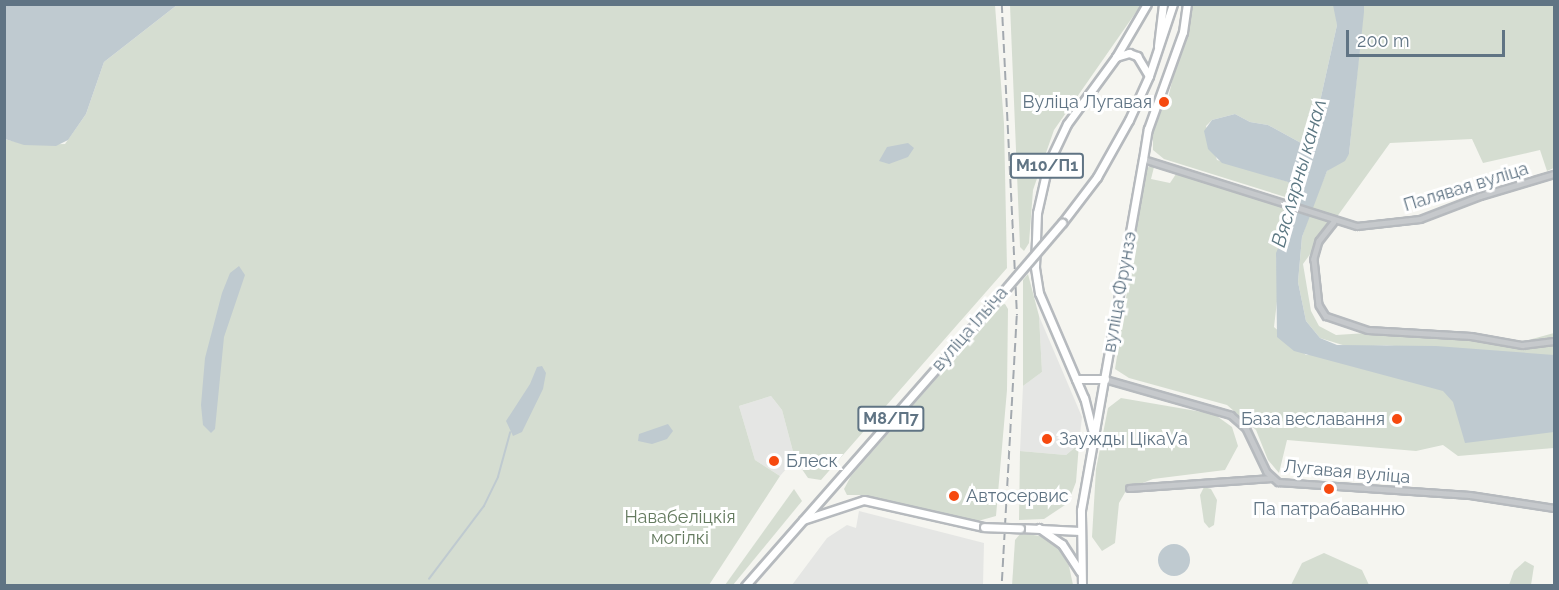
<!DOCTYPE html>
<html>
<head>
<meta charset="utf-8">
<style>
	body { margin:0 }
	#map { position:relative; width:1559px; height:590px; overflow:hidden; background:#f5f5f0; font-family:Raleway,sans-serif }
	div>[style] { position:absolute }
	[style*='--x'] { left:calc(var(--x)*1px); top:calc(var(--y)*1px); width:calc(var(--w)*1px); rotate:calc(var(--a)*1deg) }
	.built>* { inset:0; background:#e5e6e4 }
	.green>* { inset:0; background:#d5ddd1 }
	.water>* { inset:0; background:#bfcad0 }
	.round { border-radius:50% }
	.stream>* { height:1.5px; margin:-0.75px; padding:0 0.75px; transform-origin:0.75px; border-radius:0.75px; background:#bfcad0 }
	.roads { filter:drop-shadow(2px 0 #b6babe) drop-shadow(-2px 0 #b6babe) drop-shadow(0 2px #b6babe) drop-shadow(0 -2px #b6babe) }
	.street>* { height:4.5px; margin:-2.25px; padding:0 2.25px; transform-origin:2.25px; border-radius:2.25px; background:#c6c9cc }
	.primary>* { height:7px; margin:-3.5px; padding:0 3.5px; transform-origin:3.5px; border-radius:3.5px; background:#fff }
	.rail>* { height:1.5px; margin-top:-0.75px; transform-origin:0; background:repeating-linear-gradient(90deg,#a3a9af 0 9px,transparent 0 13.5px) }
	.bridges { filter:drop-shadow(2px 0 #b6babe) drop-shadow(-2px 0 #b6babe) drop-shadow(0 2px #b6babe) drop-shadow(0 -2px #b6babe) }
	.primary-bridge>* { height:7px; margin:-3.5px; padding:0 3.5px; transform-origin:3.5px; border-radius:3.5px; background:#fff }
	.dots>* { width:16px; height:16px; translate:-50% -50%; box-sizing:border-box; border:3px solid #fff; border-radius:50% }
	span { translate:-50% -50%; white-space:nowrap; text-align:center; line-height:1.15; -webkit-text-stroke:6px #fff; paint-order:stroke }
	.shield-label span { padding:2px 4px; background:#fff; border:2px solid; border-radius:4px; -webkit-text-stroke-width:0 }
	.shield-label { font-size:16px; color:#607484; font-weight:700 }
	.poi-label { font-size:18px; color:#607484 }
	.right { translate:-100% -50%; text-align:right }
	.left { translate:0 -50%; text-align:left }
	.street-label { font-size:18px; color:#607484 }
	.park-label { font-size:18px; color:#657b60 }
	.water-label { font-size:20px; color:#5b7782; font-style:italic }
	.frame { position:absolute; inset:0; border:6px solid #607484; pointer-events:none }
	.scale { position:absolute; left:1346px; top:30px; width:159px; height:27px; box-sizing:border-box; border:3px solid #607484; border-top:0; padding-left:8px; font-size:18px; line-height:21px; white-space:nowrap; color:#607484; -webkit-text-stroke:4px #fff; paint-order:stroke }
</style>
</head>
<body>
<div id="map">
	<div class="built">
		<div style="clip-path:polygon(1039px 316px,1082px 417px,1079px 444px,1066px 455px,1020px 451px,1023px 386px,1042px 372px)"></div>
		<div style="clip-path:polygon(771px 396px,782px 410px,795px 459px,780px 476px,755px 460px,739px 406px)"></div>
		<div style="clip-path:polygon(859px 511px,984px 543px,983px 585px,792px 585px,827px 538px,847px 525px,856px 528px)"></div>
	</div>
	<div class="green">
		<div style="clip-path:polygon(177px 5px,995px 5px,1004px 124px,1007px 268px,821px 480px,808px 478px,795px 459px,782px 410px,771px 396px,739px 406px,755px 460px,780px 476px,709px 585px,5px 585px,4px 139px,29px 145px,65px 144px,86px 114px,104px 62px)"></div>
		<div style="clip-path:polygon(1010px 5px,1141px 5px,1054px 130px,1033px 190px,1029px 243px,1024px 251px,1020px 247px)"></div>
		<div style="clip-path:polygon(1191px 5px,1333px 5px,1336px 9px,1337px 25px,1311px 142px,1301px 143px,1268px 125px,1250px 122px,1235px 114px,1212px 120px,1206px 126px,1217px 160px,1292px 183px,1299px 191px,1298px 201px,1164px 159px,1153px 150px,1153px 127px,1168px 98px)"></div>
		<div style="clip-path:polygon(1364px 5px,1554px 5px,1554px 168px,1547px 171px,1540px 150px,1483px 163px,1472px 139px,1390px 143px,1303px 264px,1311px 311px,1319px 326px,1336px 335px,1413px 330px,1521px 342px,1554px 333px,1554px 448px,1458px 456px,1443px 445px,1416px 451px,1287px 440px,1279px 473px,1268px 460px,1256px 430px,1227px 405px,1129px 378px,1115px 369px,1146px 169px,1150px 166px,1154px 167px,1151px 179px,1170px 183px,1176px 174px,1183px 174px,1295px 209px,1276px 258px,1279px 284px,1274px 327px,1306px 355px,1395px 345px,1349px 347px,1320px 338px,1306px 321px,1298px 282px,1302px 237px,1313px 204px,1327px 171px,1349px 154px)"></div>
		<div style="clip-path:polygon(1028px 274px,1039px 316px,1042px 372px,1023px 386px,1023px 280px)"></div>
		<div style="clip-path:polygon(1001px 305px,1005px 304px,1008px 309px,1007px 390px,996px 516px,978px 521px,864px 495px,847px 495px,844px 489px,851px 476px)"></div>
		<div style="clip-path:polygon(1121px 398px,1214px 414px,1232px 427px,1238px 446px,1225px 470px,1153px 479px,1127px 489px,1119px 503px,1115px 543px,1102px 551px,1092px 537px,1096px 469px,1108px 408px)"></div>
		<div style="clip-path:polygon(1079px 444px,1076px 482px,1068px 503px,1044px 519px,1019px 520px,1020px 451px,1066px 455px)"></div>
		<div style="clip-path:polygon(1204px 487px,1211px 489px,1217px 500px,1214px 525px,1209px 528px,1204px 522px,1200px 495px)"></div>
		<div style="clip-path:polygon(794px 489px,802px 501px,733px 585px,725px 585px)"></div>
		<div style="clip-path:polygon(1021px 533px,1046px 537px,1058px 547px,1069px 566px,1073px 585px,1012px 586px,1015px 540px)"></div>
		<div style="clip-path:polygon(1324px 553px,1362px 570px,1369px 585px,1291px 585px,1302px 563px)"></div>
		<div style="clip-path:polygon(1525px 561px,1534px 566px,1531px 585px,1509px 585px,1514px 571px)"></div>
	</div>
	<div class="water">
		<div style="clip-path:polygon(4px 5px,5px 4px,177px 5px,104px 62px,86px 114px,68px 140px,56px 146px,24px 145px,5px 139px)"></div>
		<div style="clip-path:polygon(1333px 5px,1364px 5px,1364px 12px,1349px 154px,1345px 161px,1327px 171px,1302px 237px,1298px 282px,1306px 321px,1320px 338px,1337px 345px,1436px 346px,1554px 355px,1554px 432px,1465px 443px,1453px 402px,1443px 391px,1294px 351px,1277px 337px,1276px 253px,1295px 209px,1299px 191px,1288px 182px,1222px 163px,1208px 149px,1204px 131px,1212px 120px,1235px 114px,1250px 122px,1268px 125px,1301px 143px,1311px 142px,1337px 25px)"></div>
		<div style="clip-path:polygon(908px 143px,914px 148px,908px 157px,889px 164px,879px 161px,887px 147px)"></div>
		<div style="clip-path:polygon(239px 266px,245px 275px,224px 337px,215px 429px,211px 433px,203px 425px,201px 405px,205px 358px,222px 293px,230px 273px)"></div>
		<div style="clip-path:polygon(542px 366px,546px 373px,543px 389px,522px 432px,513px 436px,506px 421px,530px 384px,537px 367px)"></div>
		<div style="clip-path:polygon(668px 424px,673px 431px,667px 439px,652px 444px,638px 441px,639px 434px)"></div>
		<div class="round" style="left:1158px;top:544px;width:32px;height:32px"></div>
	</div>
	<div class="stream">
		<div style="--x:429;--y:579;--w:91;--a:-53"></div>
		<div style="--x:484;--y:506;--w:32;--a:-64"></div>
		<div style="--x:498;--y:477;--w:46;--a:-74.7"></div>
	</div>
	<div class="roads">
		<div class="street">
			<div style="--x:1143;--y:159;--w:224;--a:17.4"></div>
			<div style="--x:1357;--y:226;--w:63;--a:-6.3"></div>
			<div style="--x:1420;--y:219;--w:64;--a:-21"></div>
			<div style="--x:1480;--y:196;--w:77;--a:-16.6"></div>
			<div style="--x:1334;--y:222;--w:24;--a:128"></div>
			<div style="--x:1319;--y:241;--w:19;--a:106"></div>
			<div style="--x:1314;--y:259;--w:46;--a:83.8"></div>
			<div style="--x:1319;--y:305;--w:13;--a:58"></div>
			<div style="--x:1326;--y:316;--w:44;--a:18.4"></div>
			<div style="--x:1368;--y:330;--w:103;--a:3.3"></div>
			<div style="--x:1471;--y:336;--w:52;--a:10"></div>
			<div style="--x:1522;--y:345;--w:32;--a:-7"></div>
			<div style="--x:1105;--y:379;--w:131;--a:15.9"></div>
			<div style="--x:1231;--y:415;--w:20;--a:41"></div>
			<div style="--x:1246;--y:428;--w:49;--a:64.5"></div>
			<div style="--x:1267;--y:472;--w:15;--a:42"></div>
			<div style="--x:1278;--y:482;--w:192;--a:3.9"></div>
			<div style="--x:1470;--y:495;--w:85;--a:8.8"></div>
			<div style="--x:1129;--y:488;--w:143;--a:-4"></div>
		</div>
		<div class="primary">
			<div style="--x:1158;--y:46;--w:42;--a:-83.2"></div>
			<div style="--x:1116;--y:57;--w:14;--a:-17"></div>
			<div style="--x:1129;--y:53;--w:9;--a:21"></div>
			<div style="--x:1137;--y:56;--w:23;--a:59"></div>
			<div style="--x:1062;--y:223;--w:58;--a:-52.7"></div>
			<div style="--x:1097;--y:177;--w:65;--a:-60.7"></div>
			<div style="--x:1129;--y:120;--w:48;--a:-65.6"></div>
			<div style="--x:1149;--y:76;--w:76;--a:-71.6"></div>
			<div style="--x:1076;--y:379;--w:29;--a:0"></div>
			<div style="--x:1093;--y:433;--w:36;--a:-104"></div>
			<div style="--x:1084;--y:398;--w:114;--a:-113.2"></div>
			<div style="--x:1039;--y:293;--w:26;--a:-99"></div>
			<div style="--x:1035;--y:267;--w:54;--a:-87.9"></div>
			<div style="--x:1037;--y:213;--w:50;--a:-77.3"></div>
			<div style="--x:1048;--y:164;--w:44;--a:-64.6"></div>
			<div style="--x:1067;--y:124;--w:83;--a:-53.8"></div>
			<div style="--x:1116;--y:57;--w:61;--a:-59.7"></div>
			<div style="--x:803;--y:520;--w:64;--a:-18.2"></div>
			<div style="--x:864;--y:500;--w:123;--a:12.7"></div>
			<div style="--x:1020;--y:528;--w:60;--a:2.9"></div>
			<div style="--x:1039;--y:528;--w:28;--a:35"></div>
			<div style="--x:1062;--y:544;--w:33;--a:57"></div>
			<div style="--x:745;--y:586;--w:342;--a:-48.7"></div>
			<div style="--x:1082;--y:586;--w:76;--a:-90.8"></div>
			<div style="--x:1081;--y:510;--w:356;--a:-80"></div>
			<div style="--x:1143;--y:159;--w:30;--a:-81"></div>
			<div style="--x:1148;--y:129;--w:103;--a:-70.2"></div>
			<div style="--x:1183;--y:32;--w:28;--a:-82"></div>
		</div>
	</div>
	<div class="rail">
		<div style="--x:1002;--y:4;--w:312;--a:87.2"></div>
		<div style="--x:1017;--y:316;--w:270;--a:93.2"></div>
	</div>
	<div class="bridges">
		<div class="primary-bridge">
			<div style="--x:971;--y:329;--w:140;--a:-49.4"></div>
			<div style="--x:984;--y:527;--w:36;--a:2"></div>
		</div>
	</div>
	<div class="dots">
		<div style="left:1164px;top:102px;background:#f6490f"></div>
		<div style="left:1397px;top:419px;background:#f6490f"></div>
		<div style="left:1047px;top:439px;background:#f6490f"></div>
		<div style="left:774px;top:461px;background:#f6490f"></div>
		<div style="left:1329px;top:489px;background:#f6490f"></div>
		<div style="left:954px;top:496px;background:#f6490f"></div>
	</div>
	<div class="shield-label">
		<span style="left:1047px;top:166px">М10/П1</span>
		<span style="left:891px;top:419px">М8/П7</span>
	</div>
	<div class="poi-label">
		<span class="right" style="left:1152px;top:102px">Вуліца Лугавая</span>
		<span class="right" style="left:1385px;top:419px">База веславання</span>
		<span class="left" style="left:1059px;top:439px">Заужды ЦікаVа</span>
		<span class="left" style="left:786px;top:461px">Блеск</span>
		<span class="left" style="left:966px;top:496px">Автосервис</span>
		<span style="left:1329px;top:509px">Па патрабаванню</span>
	</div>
	<div class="street-label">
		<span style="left:1466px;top:187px;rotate:-17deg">Палявая вуліца</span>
		<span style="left:1120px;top:292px;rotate:-80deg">вуліца Фрунзэ</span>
		<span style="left:970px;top:329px;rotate:-49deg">вуліца Ільіча</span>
		<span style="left:1347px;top:472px;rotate:5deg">Лугавая вуліца</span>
	</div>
	<div class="park-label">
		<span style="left:680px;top:528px">Навабеліцкія<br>могілкі</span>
	</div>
	<div class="water-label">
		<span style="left:1299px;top:173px;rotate:-74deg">Вяслярны канал</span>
	</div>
	<div class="frame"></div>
	<div class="scale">200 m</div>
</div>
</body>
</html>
